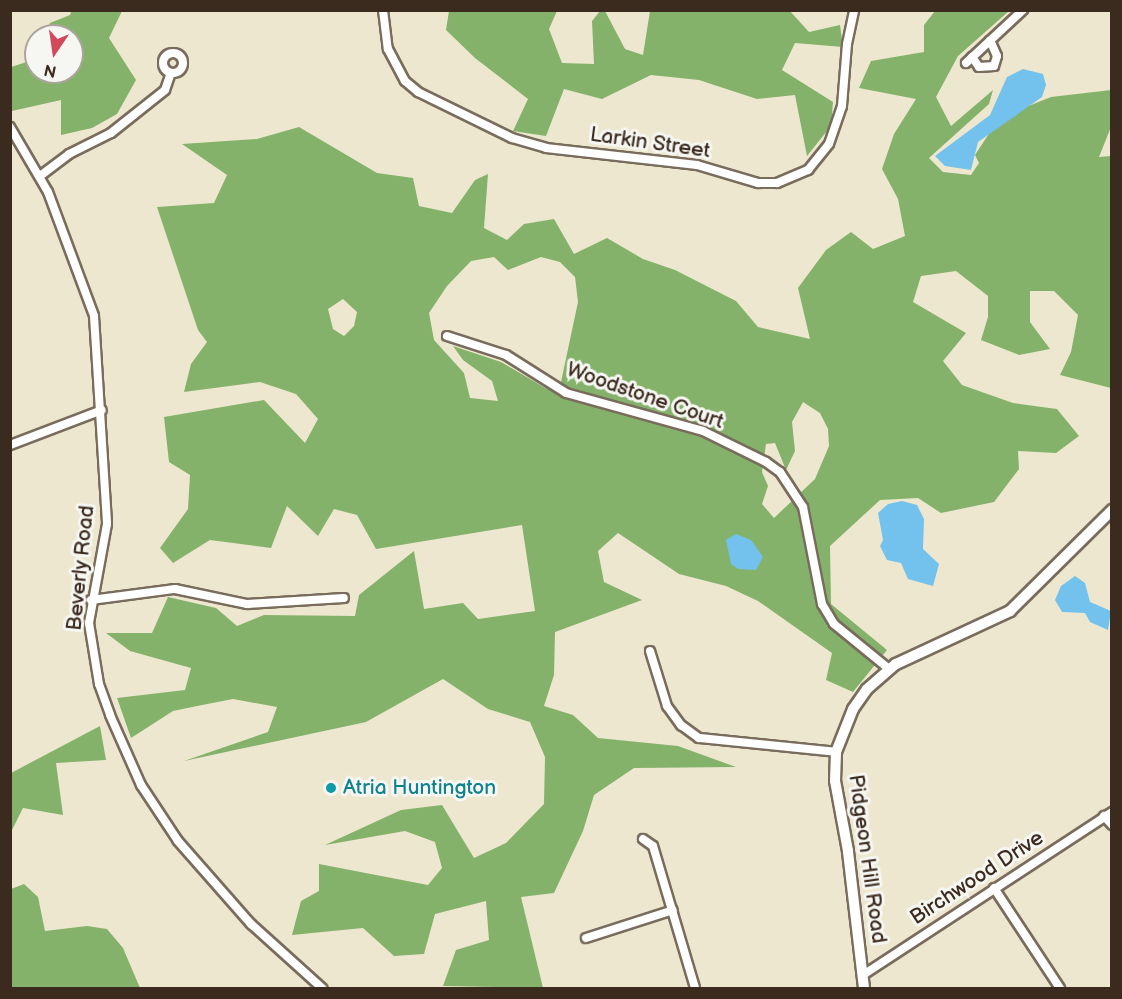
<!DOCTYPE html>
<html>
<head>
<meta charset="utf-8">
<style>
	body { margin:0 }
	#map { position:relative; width:1122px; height:999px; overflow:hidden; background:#ede7cf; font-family:"Balsamiq Sans",sans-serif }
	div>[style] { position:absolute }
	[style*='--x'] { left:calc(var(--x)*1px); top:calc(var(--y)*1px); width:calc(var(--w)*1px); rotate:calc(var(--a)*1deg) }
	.forest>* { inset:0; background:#84b26a }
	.water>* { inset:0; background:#72c2ed }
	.roads { filter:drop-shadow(2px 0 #796c5c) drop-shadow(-2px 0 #796c5c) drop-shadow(0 2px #796c5c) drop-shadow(0 -2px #796c5c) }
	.minor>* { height:8px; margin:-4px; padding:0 4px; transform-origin:4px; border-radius:4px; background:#fff }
	.minor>.ring { margin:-4px; padding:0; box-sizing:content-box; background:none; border:8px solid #fff; border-radius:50% }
	.tertiary>* { height:10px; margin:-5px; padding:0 5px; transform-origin:5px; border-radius:5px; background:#fff }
	.dots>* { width:16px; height:16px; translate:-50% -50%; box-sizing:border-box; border:3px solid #f6f6f2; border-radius:50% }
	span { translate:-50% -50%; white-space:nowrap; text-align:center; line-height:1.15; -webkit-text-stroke:6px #f6f6f2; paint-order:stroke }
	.street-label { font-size:21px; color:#3b2a1e }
	.culture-label { font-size:21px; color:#0d838f }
	.left { translate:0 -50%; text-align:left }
	.frame { position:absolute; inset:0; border:12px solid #3b2a1e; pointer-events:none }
	.north { position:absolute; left:24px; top:24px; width:60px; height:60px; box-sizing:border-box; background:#f6f6f2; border:2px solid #aba49d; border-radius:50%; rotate:193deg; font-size:16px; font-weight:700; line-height:24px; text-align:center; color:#3b2a1e }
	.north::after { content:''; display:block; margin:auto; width:21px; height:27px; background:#d1495b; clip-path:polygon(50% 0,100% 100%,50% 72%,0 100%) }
</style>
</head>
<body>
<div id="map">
	<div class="forest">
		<div style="clip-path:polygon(72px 10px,122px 11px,109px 38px,136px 80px,117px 114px,92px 128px,61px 135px,61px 100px,12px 111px,11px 67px,36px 59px,36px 72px,72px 72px,72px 36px,45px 36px,50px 23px,70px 15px)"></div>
		<div style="clip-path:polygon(789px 10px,809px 32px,840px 25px,843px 47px,795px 43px,782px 70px,833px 102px,831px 126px,807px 156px,795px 95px,757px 99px,699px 80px,651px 75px,602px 99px,564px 89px,546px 136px,513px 131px,528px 99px,475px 58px,446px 30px,449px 11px,557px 11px,549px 29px,562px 63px,594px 64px,592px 21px,600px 11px,605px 11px,625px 49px,643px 55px,650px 11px)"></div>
		<div style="clip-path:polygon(evenodd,935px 11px,1009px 11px,958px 56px,936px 97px,951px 126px,993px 90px,989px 104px,929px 158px,943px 172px,971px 175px,979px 163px,975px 155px,992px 129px,1026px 107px,1051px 97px,1111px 90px,1111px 127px,1099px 157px,1111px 156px,1111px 388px,1060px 375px,1071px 352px,1078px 315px,1054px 291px,1030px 291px,1030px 322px,1050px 349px,1019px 355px,981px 340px,988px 317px,988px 296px,956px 271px,921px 276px,913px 302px,966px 333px,943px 361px,962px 385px,1013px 403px,1057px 409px,1079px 436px,1056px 453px,1018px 451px,1019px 469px,994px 502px,941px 513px,918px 498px,880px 500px,830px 546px,831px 604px,887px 650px,853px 692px,826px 680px,832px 653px,758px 601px,726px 586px,679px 574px,618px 533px,598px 551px,604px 582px,642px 600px,555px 632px,554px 675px,544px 706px,573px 715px,598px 738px,678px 746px,736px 767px,634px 768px,594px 795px,583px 831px,554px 893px,521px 897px,543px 988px,443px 986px,456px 950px,489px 940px,486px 901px,435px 914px,424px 954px,394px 956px,363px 928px,292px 935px,301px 901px,319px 891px,319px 864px,428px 885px,442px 868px,435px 842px,405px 831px,325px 845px,401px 810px,442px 805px,474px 858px,506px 843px,544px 804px,545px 757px,530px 722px,488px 709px,443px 679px,366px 722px,184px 761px,268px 732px,277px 707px,233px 699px,202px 705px,173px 711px,131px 738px,117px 698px,185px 690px,191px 668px,130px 651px,106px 633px,152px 633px,168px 597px,216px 608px,237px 626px,264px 615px,355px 616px,359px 595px,414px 551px,424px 609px,463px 603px,478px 619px,535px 611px,522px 525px,376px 549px,357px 515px,334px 509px,318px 536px,287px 506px,271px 548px,210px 540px,173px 563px,160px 548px,188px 509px,190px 475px,169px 462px,164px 417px,264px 400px,305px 443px,318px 419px,296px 394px,260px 382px,184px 392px,191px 364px,207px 342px,198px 330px,157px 207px,214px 203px,227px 175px,182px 144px,257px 139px,299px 127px,377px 173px,413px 178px,419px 206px,452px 213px,475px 180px,488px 174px,484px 228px,507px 240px,524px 224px,554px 219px,574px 254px,607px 238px,643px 259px,675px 270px,736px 301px,758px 327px,810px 339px,798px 288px,826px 250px,851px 232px,873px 249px,905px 236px,898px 199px,882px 169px,894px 134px,916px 99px,859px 88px,871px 61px,924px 52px,924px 25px,935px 11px,494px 257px,508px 270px,541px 257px,560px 262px,575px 277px,578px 302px,561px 382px,547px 389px,501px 362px,453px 346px,463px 360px,492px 381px,498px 401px,470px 398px,464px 373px,434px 340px,429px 313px,447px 286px,471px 261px,494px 257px,935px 11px,343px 299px,357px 312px,354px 326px,344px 336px,333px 329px,328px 309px,343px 299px,935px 11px,803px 402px,820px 413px,828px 429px,829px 446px,815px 479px,774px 518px,762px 504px,768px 486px,762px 472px,766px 444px,775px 443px,786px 470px,795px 451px,792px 422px,803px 402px)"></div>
		<div style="clip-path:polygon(100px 726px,106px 760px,56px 763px,63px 815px,23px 808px,11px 832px,11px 773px)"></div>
		<div style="clip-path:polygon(24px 884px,38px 897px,45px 931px,87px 926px,107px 929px,123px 948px,140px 988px,11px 988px,11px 889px)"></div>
	</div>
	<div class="water">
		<div style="clip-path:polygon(1023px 69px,1043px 74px,1046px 85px,1042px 97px,978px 142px,971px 170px,945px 166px,935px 156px,990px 115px,1007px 77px)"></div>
		<div style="clip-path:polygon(902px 501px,917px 505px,924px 519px,923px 549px,939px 564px,933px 586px,908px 579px,901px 563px,887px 560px,880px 546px,883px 540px,878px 513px,888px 504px)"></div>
		<div style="clip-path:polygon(736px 534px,751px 540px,763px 557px,756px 570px,738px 569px,731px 564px,726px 540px)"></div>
		<div style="clip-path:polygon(1075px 576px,1085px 583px,1090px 602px,1111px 611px,1108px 630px,1090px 622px,1085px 613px,1062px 612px,1055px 600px,1061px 586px)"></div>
	</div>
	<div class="roads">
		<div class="minor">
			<div style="--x:383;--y:10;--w:39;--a:83"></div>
			<div style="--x:388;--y:49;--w:36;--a:62"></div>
			<div style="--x:405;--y:81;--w:17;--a:40"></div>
			<div style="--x:418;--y:92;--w:105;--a:26.1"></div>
			<div style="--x:512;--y:138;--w:35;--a:16"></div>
			<div style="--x:546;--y:148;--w:152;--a:6.4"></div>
			<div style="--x:697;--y:165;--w:64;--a:16.4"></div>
			<div style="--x:758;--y:183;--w:19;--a:0"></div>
			<div style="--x:777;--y:183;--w:34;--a:-23"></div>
			<div style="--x:808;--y:170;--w:33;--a:-51"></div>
			<div style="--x:829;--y:144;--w:40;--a:-71.1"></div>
			<div style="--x:842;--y:106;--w:62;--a:-85.4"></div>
			<div style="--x:847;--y:44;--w:35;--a:-78"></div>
			<div class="ring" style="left:163px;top:53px;width:12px;height:12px"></div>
			<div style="--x:972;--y:57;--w:12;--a:55"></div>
			<div style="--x:979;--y:67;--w:15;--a:-4"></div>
			<div style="--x:994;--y:66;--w:10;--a:-73"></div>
			<div style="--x:997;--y:56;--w:17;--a:-114"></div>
			<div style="--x:966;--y:63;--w:78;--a:-42.9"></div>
			<div style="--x:10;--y:127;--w:75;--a:59.7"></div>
			<div style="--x:48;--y:192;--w:132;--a:69.6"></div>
			<div style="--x:94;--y:316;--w:208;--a:86.4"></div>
			<div style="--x:107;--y:524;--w:101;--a:100.3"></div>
			<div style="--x:89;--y:623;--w:62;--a:80.7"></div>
			<div style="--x:99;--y:684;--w:33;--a:70"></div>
			<div style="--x:110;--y:715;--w:77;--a:66.1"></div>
			<div style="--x:141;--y:785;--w:67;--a:56.5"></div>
			<div style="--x:178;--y:841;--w:111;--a:48.7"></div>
			<div style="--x:251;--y:924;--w:96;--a:42"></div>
			<div style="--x:40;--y:176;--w:36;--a:-37"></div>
			<div style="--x:69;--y:154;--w:47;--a:-26.6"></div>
			<div style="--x:111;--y:133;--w:69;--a:-38.5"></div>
			<div style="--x:165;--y:90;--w:18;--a:-71"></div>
			<div style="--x:447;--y:336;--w:62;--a:17.9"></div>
			<div style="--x:506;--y:355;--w:71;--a:32.3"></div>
			<div style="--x:566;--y:393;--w:142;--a:15.5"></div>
			<div style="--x:703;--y:431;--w:70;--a:26.2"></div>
			<div style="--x:766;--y:462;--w:17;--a:36"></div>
			<div style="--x:780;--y:472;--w:42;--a:56.7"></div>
			<div style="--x:803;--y:507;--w:99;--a:78.9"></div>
			<div style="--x:822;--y:604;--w:23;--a:59"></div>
			<div style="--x:834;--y:624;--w:71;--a:39.3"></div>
			<div style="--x:10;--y:445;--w:98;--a:-20.8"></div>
			<div style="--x:91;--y:600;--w:85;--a:-7.5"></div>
			<div style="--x:175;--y:589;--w:74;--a:11.8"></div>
			<div style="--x:247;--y:604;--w:97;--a:-3.5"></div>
			<div style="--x:650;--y:651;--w:58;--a:72.8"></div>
			<div style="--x:667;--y:706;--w:24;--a:54"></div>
			<div style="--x:681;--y:725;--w:22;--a:36"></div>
			<div style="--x:699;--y:738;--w:138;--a:5.8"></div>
			<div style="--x:1104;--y:816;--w:12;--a:48"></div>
			<div style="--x:643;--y:839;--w:12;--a:35"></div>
			<div style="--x:653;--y:846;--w:148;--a:73.5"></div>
			<div style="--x:994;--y:888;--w:120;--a:56.6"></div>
			<div style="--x:586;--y:938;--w:91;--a:-17.8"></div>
			<div style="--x:863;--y:975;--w:298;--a:-33.2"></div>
		</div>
		<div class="tertiary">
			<div style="--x:864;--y:988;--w:138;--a:-96.7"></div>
			<div style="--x:848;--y:851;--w:71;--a:-100.5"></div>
			<div style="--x:835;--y:781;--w:29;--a:-88"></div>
			<div style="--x:836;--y:752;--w:46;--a:-68.4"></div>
			<div style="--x:853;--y:709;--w:24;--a:-55"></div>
			<div style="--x:867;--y:689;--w:38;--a:-41"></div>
			<div style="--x:896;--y:664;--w:126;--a:-24.9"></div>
			<div style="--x:1010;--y:611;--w:144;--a:-44.7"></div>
		</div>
	</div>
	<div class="dots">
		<div style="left:331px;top:788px;background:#0f9aa8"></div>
	</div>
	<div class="street-label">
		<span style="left:650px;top:143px;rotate:8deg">Larkin Street</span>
		<span style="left:645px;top:396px;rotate:19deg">Woodstone Court</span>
		<span style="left:81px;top:568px;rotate:-84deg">Beverly Road</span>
		<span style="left:867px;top:859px;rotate:82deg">Pidgeon Hill Road</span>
		<span style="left:977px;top:878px;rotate:-33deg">Birchwood Drive</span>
	</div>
	<div class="culture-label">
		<span class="left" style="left:343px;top:788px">Atria Huntington</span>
	</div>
	<div class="frame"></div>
	<div class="north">N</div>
</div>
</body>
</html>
